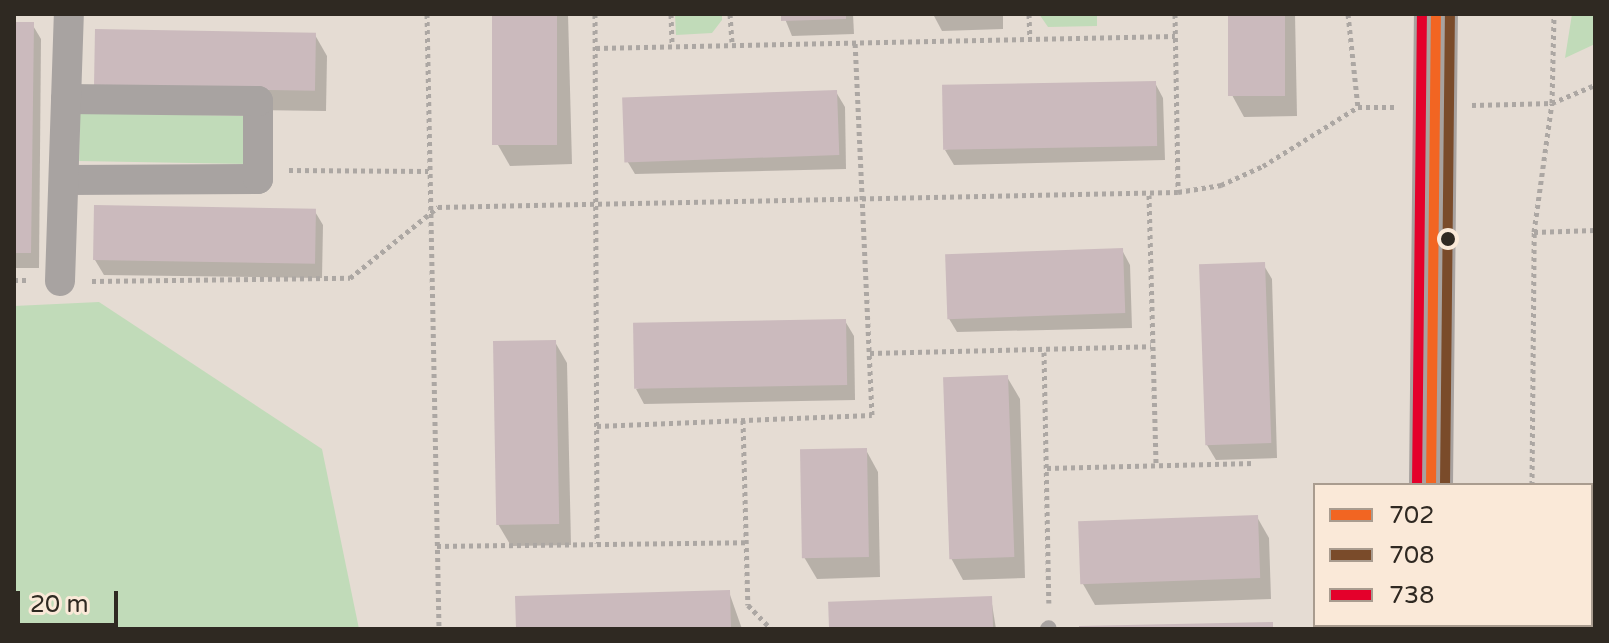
<!DOCTYPE html>
<html>
<head>
<meta charset="utf-8">
<style>
	body { margin:0 }
	#map { position:relative; width:1609px; height:643px; overflow:hidden; background:#e5dcd3; font-family:"Varela Round",sans-serif }
	div>[style] { position:absolute }
	[style*='--x'] { left:calc(var(--x)*1px); top:calc(var(--y)*1px); width:calc(var(--w)*1px); rotate:calc(var(--a)*1deg) }
	.green>* { inset:0; background:#c1dbb9; transform-origin:0 0 }
	.shadow>* { inset:0; background:#0003 }
	.building>* { inset:0; background:#cbbabd; transform-origin:0 0 }
	.path>* { height:5px; margin-top:-2.5px; transform-origin:0; background:repeating-linear-gradient(90deg,#aca7a3 0 4px,transparent 0 8px) }
	.lane>* { height:16px; margin:-8px; padding:0 8px; transform-origin:8px; border-radius:8px; background:#a8a3a1 }
	.street>* { height:30px; margin:-15px; padding:0 15px; transform-origin:15px; border-radius:15px; background:#a8a3a1 }
	.secondary>* { height:44px; margin:-22px; padding:0 22px; transform-origin:22px; border-radius:22px; background:#a8a29f }
	.bus-1>* { height:10px; margin:-5px; padding:0 5px; transform-origin:5px; border-radius:5px; background:#f26522 }
	.bus-2>* { height:10px; margin:-5px; padding:0 5px; transform-origin:5px; border-radius:5px; background:#7a4b2a }
	.bus-3>* { height:10px; margin:-5px; padding:0 5px; transform-origin:5px; border-radius:5px; background:#e4002b }
	.dots>* { width:22px; height:22px; translate:-50% -50%; box-sizing:border-box; border:4px solid #fae9d8; border-radius:50% }
	span { translate:-50% -50%; white-space:nowrap; text-align:center; line-height:1.15; -webkit-text-stroke:6px #fae9d8; paint-order:stroke }
	.frame { position:absolute; inset:0; border:16px solid #2f2922; pointer-events:none }
	.legend { position:absolute; left:1313px; top:483px; width:280px; height:144px; box-sizing:border-box; background:#fae9d8; border:2px solid #a99c8f; margin:0; padding:10px 14px; list-style:none; font-size:24px; color:#2f2922 }
	.legend li { display:flex; align-items:center; gap:16px; height:40px }
	.legend b { width:40px; border:2px solid #a99c8f }
	.scale { position:absolute; left:16px; top:591px; width:102px; height:36px; box-sizing:border-box; border:4px solid #2f2922; border-top:0; padding-left:10px; font-size:24px; line-height:28px; white-space:nowrap; color:#2f2922; -webkit-text-stroke:6px #fae9d8; paint-order:stroke }
</style>
</head>
<body>
<div id="map">
	<div class="green">
		<div style="clip-path:polygon(675px 14px,722px 14px,722px 20px,712px 33px,676px 35px)"></div>
		<div style="clip-path:polygon(1039px 14px,1097px 14px,1097px 26px,1048px 27px)"></div>
		<div style="clip-path:polygon(1572px 14px,1595px 14px,1595px 44px,1565px 58px)"></div>
		<div style="left:80px;top:113px;width:168px;height:48px;rotate:1deg"></div>
		<div style="clip-path:polygon(99px 302px,322px 449px,359px 629px,14px 629px,14px 306px)"></div>
	</div>
	<div class="shadow">
		<div style="clip-path:polygon(494px 14px,568px 14px,572px 164px,510px 166px,498px 145px)"></div>
		<div style="clip-path:polygon(783px 14px,853px 14px,854px 34px,792px 36px)"></div>
		<div style="clip-path:polygon(933px 14px,1003px 14px,1003px 29px,942px 31px)"></div>
		<div style="clip-path:polygon(1230px 14px,1295px 14px,1297px 116px,1244px 117px,1232px 95px)"></div>
		<div style="clip-path:polygon(14px 24px,32px 24px,41px 39px,39px 268px,14px 268px)"></div>
		<div style="clip-path:polygon(315px 35px,327px 56px,326px 111px,109px 108px)"></div>
		<div style="clip-path:polygon(1155px 83px,1163px 98px,1165px 160px,954px 165px,945px 150px)"></div>
		<div style="clip-path:polygon(836px 92px,845px 107px,846px 169px,635px 174px,626px 159px)"></div>
		<div style="clip-path:polygon(314px 210px,323px 225px,322px 278px,104px 275px,95px 260px)"></div>
		<div style="clip-path:polygon(1122px 250px,1130px 265px,1132px 328px,957px 332px,948px 317px)"></div>
		<div style="clip-path:polygon(1263px 264px,1272px 279px,1277px 458px,1216px 460px,1207px 445px)"></div>
		<div style="clip-path:polygon(845px 321px,854px 336px,855px 400px,644px 404px,636px 389px)"></div>
		<div style="clip-path:polygon(555px 342px,567px 363px,571px 545px,511px 546px,498px 524px)"></div>
		<div style="clip-path:polygon(1007px 377px,1020px 399px,1025px 578px,963px 580px,951px 558px)"></div>
		<div style="clip-path:polygon(866px 450px,878px 472px,880px 577px,817px 579px,804px 557px)"></div>
		<div style="clip-path:polygon(1257px 517px,1269px 538px,1271px 599px,1095px 605px,1083px 584px)"></div>
		<div style="clip-path:polygon(729px 592px,742px 629px,518px 629px)"></div>
		<div style="clip-path:polygon(991px 598px,996px 629px,830px 629px)"></div>
	</div>
	<div class="building">
		<div style="left:492px;top:14px;width:65px;height:131px"></div>
		<div style="clip-path:polygon(781px 14px,846px 14px,846px 19px,781px 21px)"></div>
		<div style="left:1228px;top:14px;width:57px;height:82px"></div>
		<div style="clip-path:polygon(14px 22px,34px 22px,31px 253px,14px 253px)"></div>
		<div style="left:95px;top:29px;width:221px;height:58px;rotate:1deg"></div>
		<div style="left:1156px;top:81px;width:65px;height:214px;rotate:89deg"></div>
		<div style="left:837px;top:90px;width:65px;height:215px;rotate:88deg"></div>
		<div style="left:94px;top:205px;width:222px;height:55px;rotate:1deg"></div>
		<div style="left:1123px;top:248px;width:65px;height:178px;rotate:88deg"></div>
		<div style="left:1265px;top:262px;width:181px;height:66px;rotate:88deg"></div>
		<div style="left:846px;top:319px;width:66px;height:213px;rotate:89deg"></div>
		<div style="left:556px;top:340px;width:184px;height:63px;rotate:89deg"></div>
		<div style="left:1008px;top:375px;width:182px;height:65px;rotate:88deg"></div>
		<div style="left:867px;top:448px;width:109px;height:67px;rotate:89deg"></div>
		<div style="left:1258px;top:515px;width:63px;height:180px;rotate:88deg"></div>
		<div style="clip-path:polygon(730px 590px,731px 629px,516px 629px,515px 596px)"></div>
		<div style="left:992px;top:596px;width:33px;height:164px;rotate:88deg"></div>
		<div style="clip-path:polygon(1273px 622px,1273px 629px,1079px 629px,1079px 626px)"></div>
	</div>
	<div class="path">
		<div style="--x:427;--y:14;--w:615;--a:88.88"></div>
		<div style="--x:595;--y:14;--w:529;--a:89.78"></div>
		<div style="--x:671;--y:14;--w:31;--a:88"></div>
		<div style="--x:730;--y:14;--w:28;--a:86"></div>
		<div style="--x:1029;--y:14;--w:23;--a:88"></div>
		<div style="--x:1175;--y:14;--w:178;--a:89"></div>
		<div style="--x:1348;--y:14;--w:94;--a:83.9"></div>
		<div style="--x:596;--y:48;--w:579;--a:-1.19"></div>
		<div style="--x:1472;--y:105;--w:80;--a:-1.4"></div>
		<div style="--x:1552;--y:103;--w:47;--a:-22.7"></div>
		<div style="--x:289;--y:170;--w:139;--a:0.4"></div>
		<div style="--x:1149;--y:195;--w:269;--a:88.5"></div>
		<div style="--x:1534;--y:232;--w:61;--a:-1.9"></div>
		<div style="--x:14;--y:280;--w:16;--a:0"></div>
		<div style="--x:92;--y:281;--w:258;--a:-0.7"></div>
		<div style="--x:350;--y:278;--w:113;--a:-38.9"></div>
		<div style="--x:438;--y:207;--w:740;--a:-1.16"></div>
		<div style="--x:1178;--y:192;--w:44;--a:-9.2"></div>
		<div style="--x:1221;--y:185;--w:46;--a:-24.3"></div>
		<div style="--x:1263;--y:166;--w:112;--a:-31.8"></div>
		<div style="--x:1358;--y:107;--w:40;--a:0"></div>
		<div style="--x:1044;--y:352;--w:251;--a:88.9"></div>
		<div style="--x:870;--y:353;--w:281;--a:-1.4"></div>
		<div style="--x:743;--y:420;--w:185;--a:88.5"></div>
		<div style="--x:748;--y:605;--w:33;--a:46"></div>
		<div style="--x:597;--y:426;--w:275;--a:-2.3"></div>
		<div style="--x:872;--y:415;--w:373;--a:-92.6"></div>
		<div style="--x:1047;--y:468;--w:207;--a:-1.4"></div>
		<div style="--x:1532;--y:485;--w:253;--a:-89.5"></div>
		<div style="--x:1534;--y:232;--w:130;--a:-82.1"></div>
		<div style="--x:1552;--y:103;--w:89;--a:-88.7"></div>
		<div style="--x:437;--y:546;--w:310;--a:-0.7"></div>
		<div style="--x:1532;--y:629;--w:4;--a:-90"></div>
	</div>
	<div class="lane">
		<div style="--x:1048;--y:629;--w:1;--a:-45"></div>
	</div>
	<div class="street">
		<div style="--x:65;--y:180;--w:193;--a:-0.3"></div>
		<div style="--x:258;--y:179;--w:78;--a:-90"></div>
		<div style="--x:258;--y:101;--w:192;--a:-179.4"></div>
		<div style="--x:60;--y:281;--w:267;--a:-88.1"></div>
		<div style="--x:1591;--y:580;--w:4;--a:0"></div>
	</div>
	<div class="secondary">
		<div style="--x:1431;--y:485;--w:471;--a:-89.4"></div>
		<div style="--x:1432;--y:625;--w:4;--a:90"></div>
	</div>
	<div class="bus-1">
		<div style="--x:1431;--y:485;--w:471;--a:-89.4"></div>
	</div>
	<div class="bus-2">
		<div style="--x:1445;--y:485;--w:471;--a:-89.4"></div>
	</div>
	<div class="bus-3">
		<div style="--x:1417;--y:485;--w:471;--a:-89.4"></div>
	</div>
	<div class="dots">
		<div style="left:1448px;top:239px;background:#2f2922"></div>
	</div>
	<div class="frame"></div>
	<ul class="legend">
	<li><b style="height:10px;background:#f26522"></b>702</li>
	<li><b style="height:10px;background:#7a4b2a"></b>708</li>
	<li><b style="height:10px;background:#e4002b"></b>738</li>
	</ul>
	<div class="scale">20 m</div>
</div>
</body>
</html>
